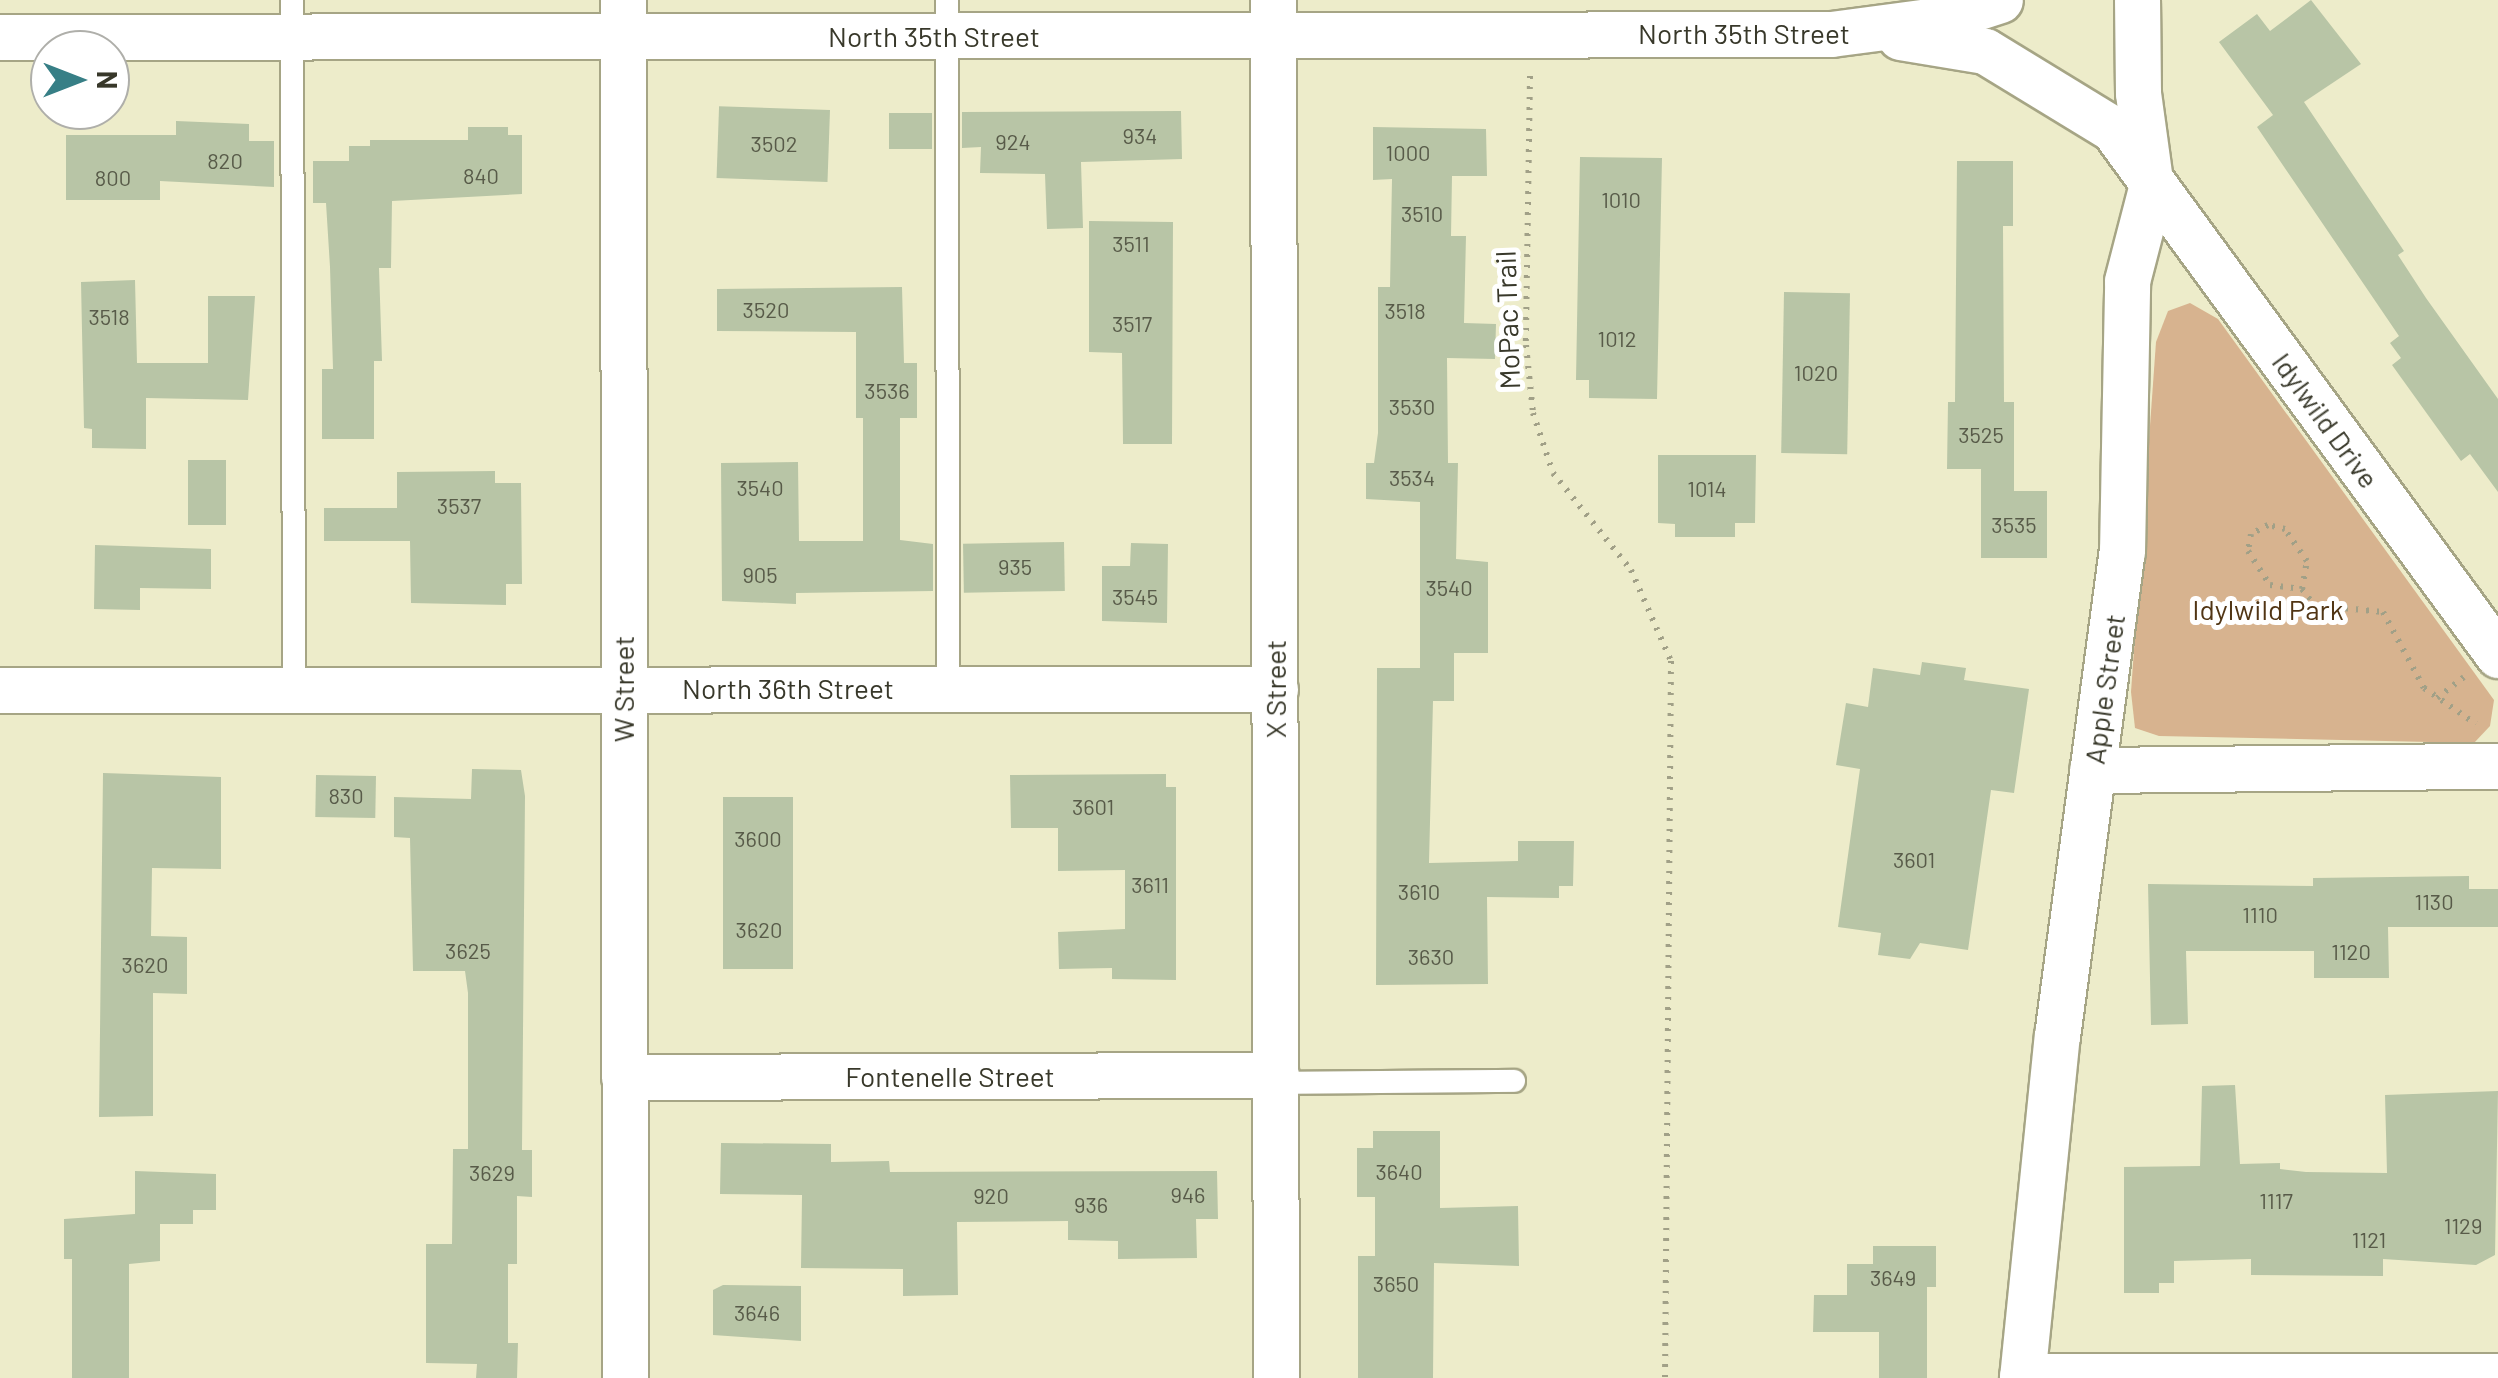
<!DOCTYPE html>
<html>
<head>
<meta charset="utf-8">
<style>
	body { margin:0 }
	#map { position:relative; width:2498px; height:1378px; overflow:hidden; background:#edecca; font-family:Barlow,sans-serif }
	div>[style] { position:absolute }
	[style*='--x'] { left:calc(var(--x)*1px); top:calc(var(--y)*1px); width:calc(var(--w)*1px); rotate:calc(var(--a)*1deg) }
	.green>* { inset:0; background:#d7b38f }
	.building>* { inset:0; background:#b8c5a6; transform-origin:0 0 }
	.path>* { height:6px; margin-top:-3px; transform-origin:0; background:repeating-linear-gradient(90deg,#a1a087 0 2.5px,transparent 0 10.5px) }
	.roads { filter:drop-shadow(2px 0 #a6a585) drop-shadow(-2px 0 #a6a585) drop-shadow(0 2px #a6a585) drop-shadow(0 -2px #a6a585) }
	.service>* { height:22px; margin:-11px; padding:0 11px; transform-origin:11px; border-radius:11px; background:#fff }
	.minor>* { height:45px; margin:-22.5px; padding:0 22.5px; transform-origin:22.5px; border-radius:22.5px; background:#fff }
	span { translate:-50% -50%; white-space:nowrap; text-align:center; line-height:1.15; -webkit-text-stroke:10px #fff; paint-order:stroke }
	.number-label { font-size:22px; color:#585b49 }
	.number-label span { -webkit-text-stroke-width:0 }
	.street-label { font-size:28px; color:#38382a }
	.park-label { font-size:28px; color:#513514 }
	.north { position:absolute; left:30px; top:30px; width:100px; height:100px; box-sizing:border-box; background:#fff; border:2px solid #afafaa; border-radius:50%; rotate:90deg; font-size:28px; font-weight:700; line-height:40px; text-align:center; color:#38382a }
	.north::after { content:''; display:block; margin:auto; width:35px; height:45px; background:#377f86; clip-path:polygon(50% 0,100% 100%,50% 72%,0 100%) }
</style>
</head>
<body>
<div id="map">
	<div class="green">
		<div style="clip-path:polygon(2190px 303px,2218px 319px,2494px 700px,2490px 726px,2474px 743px,2159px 736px,2135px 728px,2131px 692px,2156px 342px,2168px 311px)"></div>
	</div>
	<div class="building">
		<div style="clip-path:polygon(2311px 0,2361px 64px,2304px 102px,2404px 251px,2398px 255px,2426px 298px,2498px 399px,2498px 492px,2470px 454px,2461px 461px,2392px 365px,2401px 358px,2390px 343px,2399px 336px,2257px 127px,2273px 115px,2219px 42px,2257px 14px,2270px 31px)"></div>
		<div style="left:830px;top:110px;width:72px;height:111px;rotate:92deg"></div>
		<div style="clip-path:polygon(1181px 111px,1182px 159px,1081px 162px,1083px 228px,1047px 229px,1045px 174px,980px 173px,981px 147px,962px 148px,962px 112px)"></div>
		<div style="left:932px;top:113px;width:36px;height:43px;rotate:90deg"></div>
		<div style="clip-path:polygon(176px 121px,249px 124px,249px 141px,274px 141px,274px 187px,160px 181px,160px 200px,66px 200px,66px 135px,176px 135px)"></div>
		<div style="clip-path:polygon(468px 127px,508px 127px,508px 135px,522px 135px,522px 194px,392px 201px,391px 268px,379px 268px,382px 361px,374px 361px,374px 439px,322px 439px,322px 369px,333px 369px,330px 267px,326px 203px,313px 203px,313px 161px,349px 161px,349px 146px,370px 146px,370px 140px,468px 140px)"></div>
		<div style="clip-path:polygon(1373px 127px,1486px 129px,1487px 176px,1452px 176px,1451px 236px,1466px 236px,1464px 323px,1496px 324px,1495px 359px,1447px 358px,1448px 463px,1458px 463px,1456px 559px,1488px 562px,1488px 653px,1454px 653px,1454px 701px,1433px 701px,1429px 863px,1518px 861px,1518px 841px,1574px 841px,1573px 886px,1559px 886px,1559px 898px,1487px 897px,1488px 984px,1376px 985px,1377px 668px,1420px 668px,1420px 502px,1366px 499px,1366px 463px,1374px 463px,1378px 433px,1378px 287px,1390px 287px,1392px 179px,1373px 180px)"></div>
		<div style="clip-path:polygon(1580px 157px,1662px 158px,1657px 399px,1589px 398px,1589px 380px,1576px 380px)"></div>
		<div style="clip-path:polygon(1957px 161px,2013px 161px,2013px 226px,2003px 226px,2004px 402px,2014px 402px,2014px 491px,2047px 491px,2047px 558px,1981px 558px,1981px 469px,1947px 469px,1948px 402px,1955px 402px)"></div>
		<div style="clip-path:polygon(1089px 221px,1173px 222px,1172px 444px,1123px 444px,1122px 353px,1089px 352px)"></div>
		<div style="clip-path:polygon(135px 280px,137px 363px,208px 363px,208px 296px,255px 296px,248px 400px,146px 398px,146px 449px,92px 448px,92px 429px,84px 428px,81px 282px)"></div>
		<div style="clip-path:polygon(902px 287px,904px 363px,917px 363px,917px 418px,900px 418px,900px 540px,933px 544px,933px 591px,796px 593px,796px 604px,722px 601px,721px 463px,798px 462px,799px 541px,863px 541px,863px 418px,856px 418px,856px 332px,717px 331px,717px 289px)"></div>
		<div style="left:1784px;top:292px;width:66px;height:161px;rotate:1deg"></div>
		<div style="clip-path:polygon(1658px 455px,1756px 455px,1755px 523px,1735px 523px,1735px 537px,1675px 537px,1675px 524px,1658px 523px)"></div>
		<div style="left:188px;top:460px;width:38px;height:65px"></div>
		<div style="clip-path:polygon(495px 471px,495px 483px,521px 483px,522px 584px,506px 584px,506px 605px,411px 603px,410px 541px,324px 541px,324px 508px,397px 508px,397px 472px)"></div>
		<div style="left:1064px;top:542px;width:49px;height:101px;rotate:89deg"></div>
		<div style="clip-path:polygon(1131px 543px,1168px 544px,1167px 623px,1102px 621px,1102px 566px,1130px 566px)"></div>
		<div style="clip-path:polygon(95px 545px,211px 549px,211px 589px,140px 588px,140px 610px,94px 609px)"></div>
		<div style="clip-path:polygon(1922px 662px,1966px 668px,1964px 680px,2029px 689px,2014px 793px,1991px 790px,1968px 950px,1920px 943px,1910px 959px,1878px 955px,1881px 933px,1838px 927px,1860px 769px,1836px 765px,1846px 703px,1868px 707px,1873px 668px,1920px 675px)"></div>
		<div style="clip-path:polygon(472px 769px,521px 770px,525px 796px,522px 1150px,532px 1150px,532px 1197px,517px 1196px,517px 1264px,508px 1264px,508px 1343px,518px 1343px,517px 1378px,476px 1378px,477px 1364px,426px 1363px,426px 1244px,452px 1244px,453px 1149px,468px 1149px,468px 993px,465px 971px,413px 971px,410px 838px,394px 837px,394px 797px,471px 799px)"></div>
		<div style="clip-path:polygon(103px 773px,221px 777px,221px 869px,152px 868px,151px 936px,187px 937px,187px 994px,153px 993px,153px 1116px,99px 1117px)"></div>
		<div style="clip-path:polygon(1166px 774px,1166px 787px,1176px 787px,1176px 980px,1112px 979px,1112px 968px,1059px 969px,1058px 932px,1125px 929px,1125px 870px,1058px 871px,1058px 828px,1011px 828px,1010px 775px)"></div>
		<div style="left:316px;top:775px;width:60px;height:42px;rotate:1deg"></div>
		<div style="left:723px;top:797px;width:70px;height:172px"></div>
		<div style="clip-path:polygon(2469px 876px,2469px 889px,2498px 889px,2498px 927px,2388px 927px,2389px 978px,2314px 978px,2314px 951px,2186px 951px,2188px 1024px,2151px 1025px,2148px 884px,2313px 886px,2313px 878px)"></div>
		<div style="clip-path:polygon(2235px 1085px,2240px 1164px,2280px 1163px,2280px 1169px,2306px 1172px,2387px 1173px,2385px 1095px,2498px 1091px,2495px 1255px,2476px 1265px,2383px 1259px,2383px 1276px,2251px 1275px,2251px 1259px,2174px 1261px,2174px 1283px,2159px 1283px,2159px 1293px,2124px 1293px,2124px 1167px,2200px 1166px,2202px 1086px)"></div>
		<div style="clip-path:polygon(1373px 1131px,1440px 1131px,1440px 1208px,1518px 1206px,1519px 1266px,1434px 1263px,1433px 1378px,1358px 1378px,1358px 1256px,1375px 1256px,1375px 1197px,1357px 1197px,1357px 1148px,1373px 1148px)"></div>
		<div style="clip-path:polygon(721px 1143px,831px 1144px,831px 1162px,889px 1161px,890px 1172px,1217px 1171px,1218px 1219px,1196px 1219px,1197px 1258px,1118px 1259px,1118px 1241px,1068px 1240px,1068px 1221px,957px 1222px,958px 1295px,903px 1296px,903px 1269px,801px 1268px,802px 1195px,720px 1194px)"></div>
		<div style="clip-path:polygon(135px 1171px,216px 1174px,216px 1210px,193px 1210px,193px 1224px,160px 1224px,160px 1261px,129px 1264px,129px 1378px,72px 1378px,72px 1259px,64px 1259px,64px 1219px,135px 1214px)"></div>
		<div style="clip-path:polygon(1873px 1246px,1936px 1246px,1936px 1287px,1927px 1287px,1927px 1378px,1879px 1378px,1879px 1332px,1813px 1332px,1814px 1295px,1847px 1295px,1847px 1264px,1873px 1264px)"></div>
		<div style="clip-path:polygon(723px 1285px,801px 1286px,801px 1341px,713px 1335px,713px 1290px)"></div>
	</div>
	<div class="path">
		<div style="--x:1530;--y:76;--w:269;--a:90.9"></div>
		<div style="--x:1526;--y:345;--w:68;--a:84.1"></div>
		<div style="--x:1533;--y:413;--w:63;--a:71.6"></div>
		<div style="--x:1553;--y:473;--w:124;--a:51.2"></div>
		<div style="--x:1631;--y:570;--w:99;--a:66.3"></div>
		<div style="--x:1671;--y:661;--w:717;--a:90.48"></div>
		<div style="--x:2302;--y:589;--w:28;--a:-80"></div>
		<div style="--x:2307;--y:561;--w:39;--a:-125"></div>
		<div style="--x:2285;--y:529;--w:17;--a:-167"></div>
		<div style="--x:2268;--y:525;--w:19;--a:152"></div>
		<div style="--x:2251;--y:534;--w:17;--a:100"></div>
		<div style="--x:2248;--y:551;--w:40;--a:57.1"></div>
		<div style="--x:2270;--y:585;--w:32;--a:7"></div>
		<div style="--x:2302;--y:589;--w:20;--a:53"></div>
		<div style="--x:2314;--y:605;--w:69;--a:5.8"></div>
		<div style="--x:2383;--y:612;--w:86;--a:61.7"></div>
		<div style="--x:2424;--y:688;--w:63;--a:34.7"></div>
		<div style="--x:2437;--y:698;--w:34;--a:-38"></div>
	</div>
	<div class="roads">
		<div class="service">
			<div style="--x:292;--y:0;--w:687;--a:89.83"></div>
			<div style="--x:947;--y:0;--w:688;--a:89.92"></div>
			<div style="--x:1276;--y:1083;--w:238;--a:-0.5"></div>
		</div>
		<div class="minor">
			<div style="--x:623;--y:0;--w:1378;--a:89.92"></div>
			<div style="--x:1273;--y:0;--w:1378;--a:89.88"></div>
			<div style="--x:0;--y:37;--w:1831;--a:-0.09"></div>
			<div style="--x:1831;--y:34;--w:108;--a:-7.5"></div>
			<div style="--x:1938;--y:20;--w:65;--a:-17.9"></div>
			<div style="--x:1900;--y:37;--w:86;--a:9.4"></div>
			<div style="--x:1985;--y:51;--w:150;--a:31.4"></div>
			<div style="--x:2113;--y:129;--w:652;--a:53.8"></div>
			<div style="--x:0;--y:690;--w:1275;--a:-0.04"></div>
			<div style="--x:2092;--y:770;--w:406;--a:-0.6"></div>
			<div style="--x:624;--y:1077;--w:652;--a:-0.18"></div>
			<div style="--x:2022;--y:1376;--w:476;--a:0"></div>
			<div style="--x:2022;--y:1378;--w:344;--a:-84.2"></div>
			<div style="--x:2057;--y:1036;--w:488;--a:-82.4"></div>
			<div style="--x:2122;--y:552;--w:271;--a:-88.9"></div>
			<div style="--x:2127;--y:281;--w:96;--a:-75.5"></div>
			<div style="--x:2151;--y:188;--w:96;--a:-97.8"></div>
			<div style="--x:2138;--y:93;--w:93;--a:-90.6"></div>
		</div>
	</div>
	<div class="number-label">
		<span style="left:1140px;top:136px">934</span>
		<span style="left:1013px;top:142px">924</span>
		<span style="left:774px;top:144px">3502</span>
		<span style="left:1408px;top:153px">1000</span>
		<span style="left:225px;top:161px">820</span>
		<span style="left:481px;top:176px">840</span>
		<span style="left:113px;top:178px">800</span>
		<span style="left:1621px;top:200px">1010</span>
		<span style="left:1422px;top:214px">3510</span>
		<span style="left:1131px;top:244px">3511</span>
		<span style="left:766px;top:310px">3520</span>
		<span style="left:1405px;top:311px">3518</span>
		<span style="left:109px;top:317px">3518</span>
		<span style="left:1132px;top:324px">3517</span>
		<span style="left:1617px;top:339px">1012</span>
		<span style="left:1816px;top:373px">1020</span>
		<span style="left:887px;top:391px">3536</span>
		<span style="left:1412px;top:407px">3530</span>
		<span style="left:1981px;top:435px">3525</span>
		<span style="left:1412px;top:478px">3534</span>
		<span style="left:760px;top:488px">3540</span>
		<span style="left:1707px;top:489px">1014</span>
		<span style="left:459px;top:506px">3537</span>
		<span style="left:2014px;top:525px">3535</span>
		<span style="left:1015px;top:567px">935</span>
		<span style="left:760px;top:575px">905</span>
		<span style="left:1449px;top:588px">3540</span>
		<span style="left:1135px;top:597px">3545</span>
		<span style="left:346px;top:796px">830</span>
		<span style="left:1093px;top:807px">3601</span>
		<span style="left:758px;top:839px">3600</span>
		<span style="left:1914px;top:860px">3601</span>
		<span style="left:1150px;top:885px">3611</span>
		<span style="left:1419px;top:892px">3610</span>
		<span style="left:2434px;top:902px">1130</span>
		<span style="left:2260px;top:915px">1110</span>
		<span style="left:759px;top:930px">3620</span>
		<span style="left:468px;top:951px">3625</span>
		<span style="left:2351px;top:952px">1120</span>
		<span style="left:1431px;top:957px">3630</span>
		<span style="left:145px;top:965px">3620</span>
		<span style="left:1399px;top:1172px">3640</span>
		<span style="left:492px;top:1173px">3629</span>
		<span style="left:1188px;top:1195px">946</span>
		<span style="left:991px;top:1196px">920</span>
		<span style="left:2276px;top:1201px">1117</span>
		<span style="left:1091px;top:1205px">936</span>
		<span style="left:2463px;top:1226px">1129</span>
		<span style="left:2369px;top:1240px">1121</span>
		<span style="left:1893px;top:1278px">3649</span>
		<span style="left:1396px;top:1284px">3650</span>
		<span style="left:757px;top:1313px">3646</span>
	</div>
	<div class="street-label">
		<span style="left:1744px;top:33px">North 35th Street</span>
		<span style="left:934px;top:36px">North 35th Street</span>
		<span style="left:1507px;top:320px;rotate:-92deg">MoPac Trail</span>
		<span style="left:2326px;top:420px;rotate:54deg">Idylwild Drive</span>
		<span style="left:788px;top:688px">North 36th Street</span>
		<span style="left:623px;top:689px;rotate:-90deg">W Street</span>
		<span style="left:1275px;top:689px;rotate:-90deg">X Street</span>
		<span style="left:2104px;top:689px;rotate:-82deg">Apple Street</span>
		<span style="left:950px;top:1076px">Fontenelle Street</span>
	</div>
	<div class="park-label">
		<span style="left:2268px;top:609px">Idylwild Park</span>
	</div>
	<div class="north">N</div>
</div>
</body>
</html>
